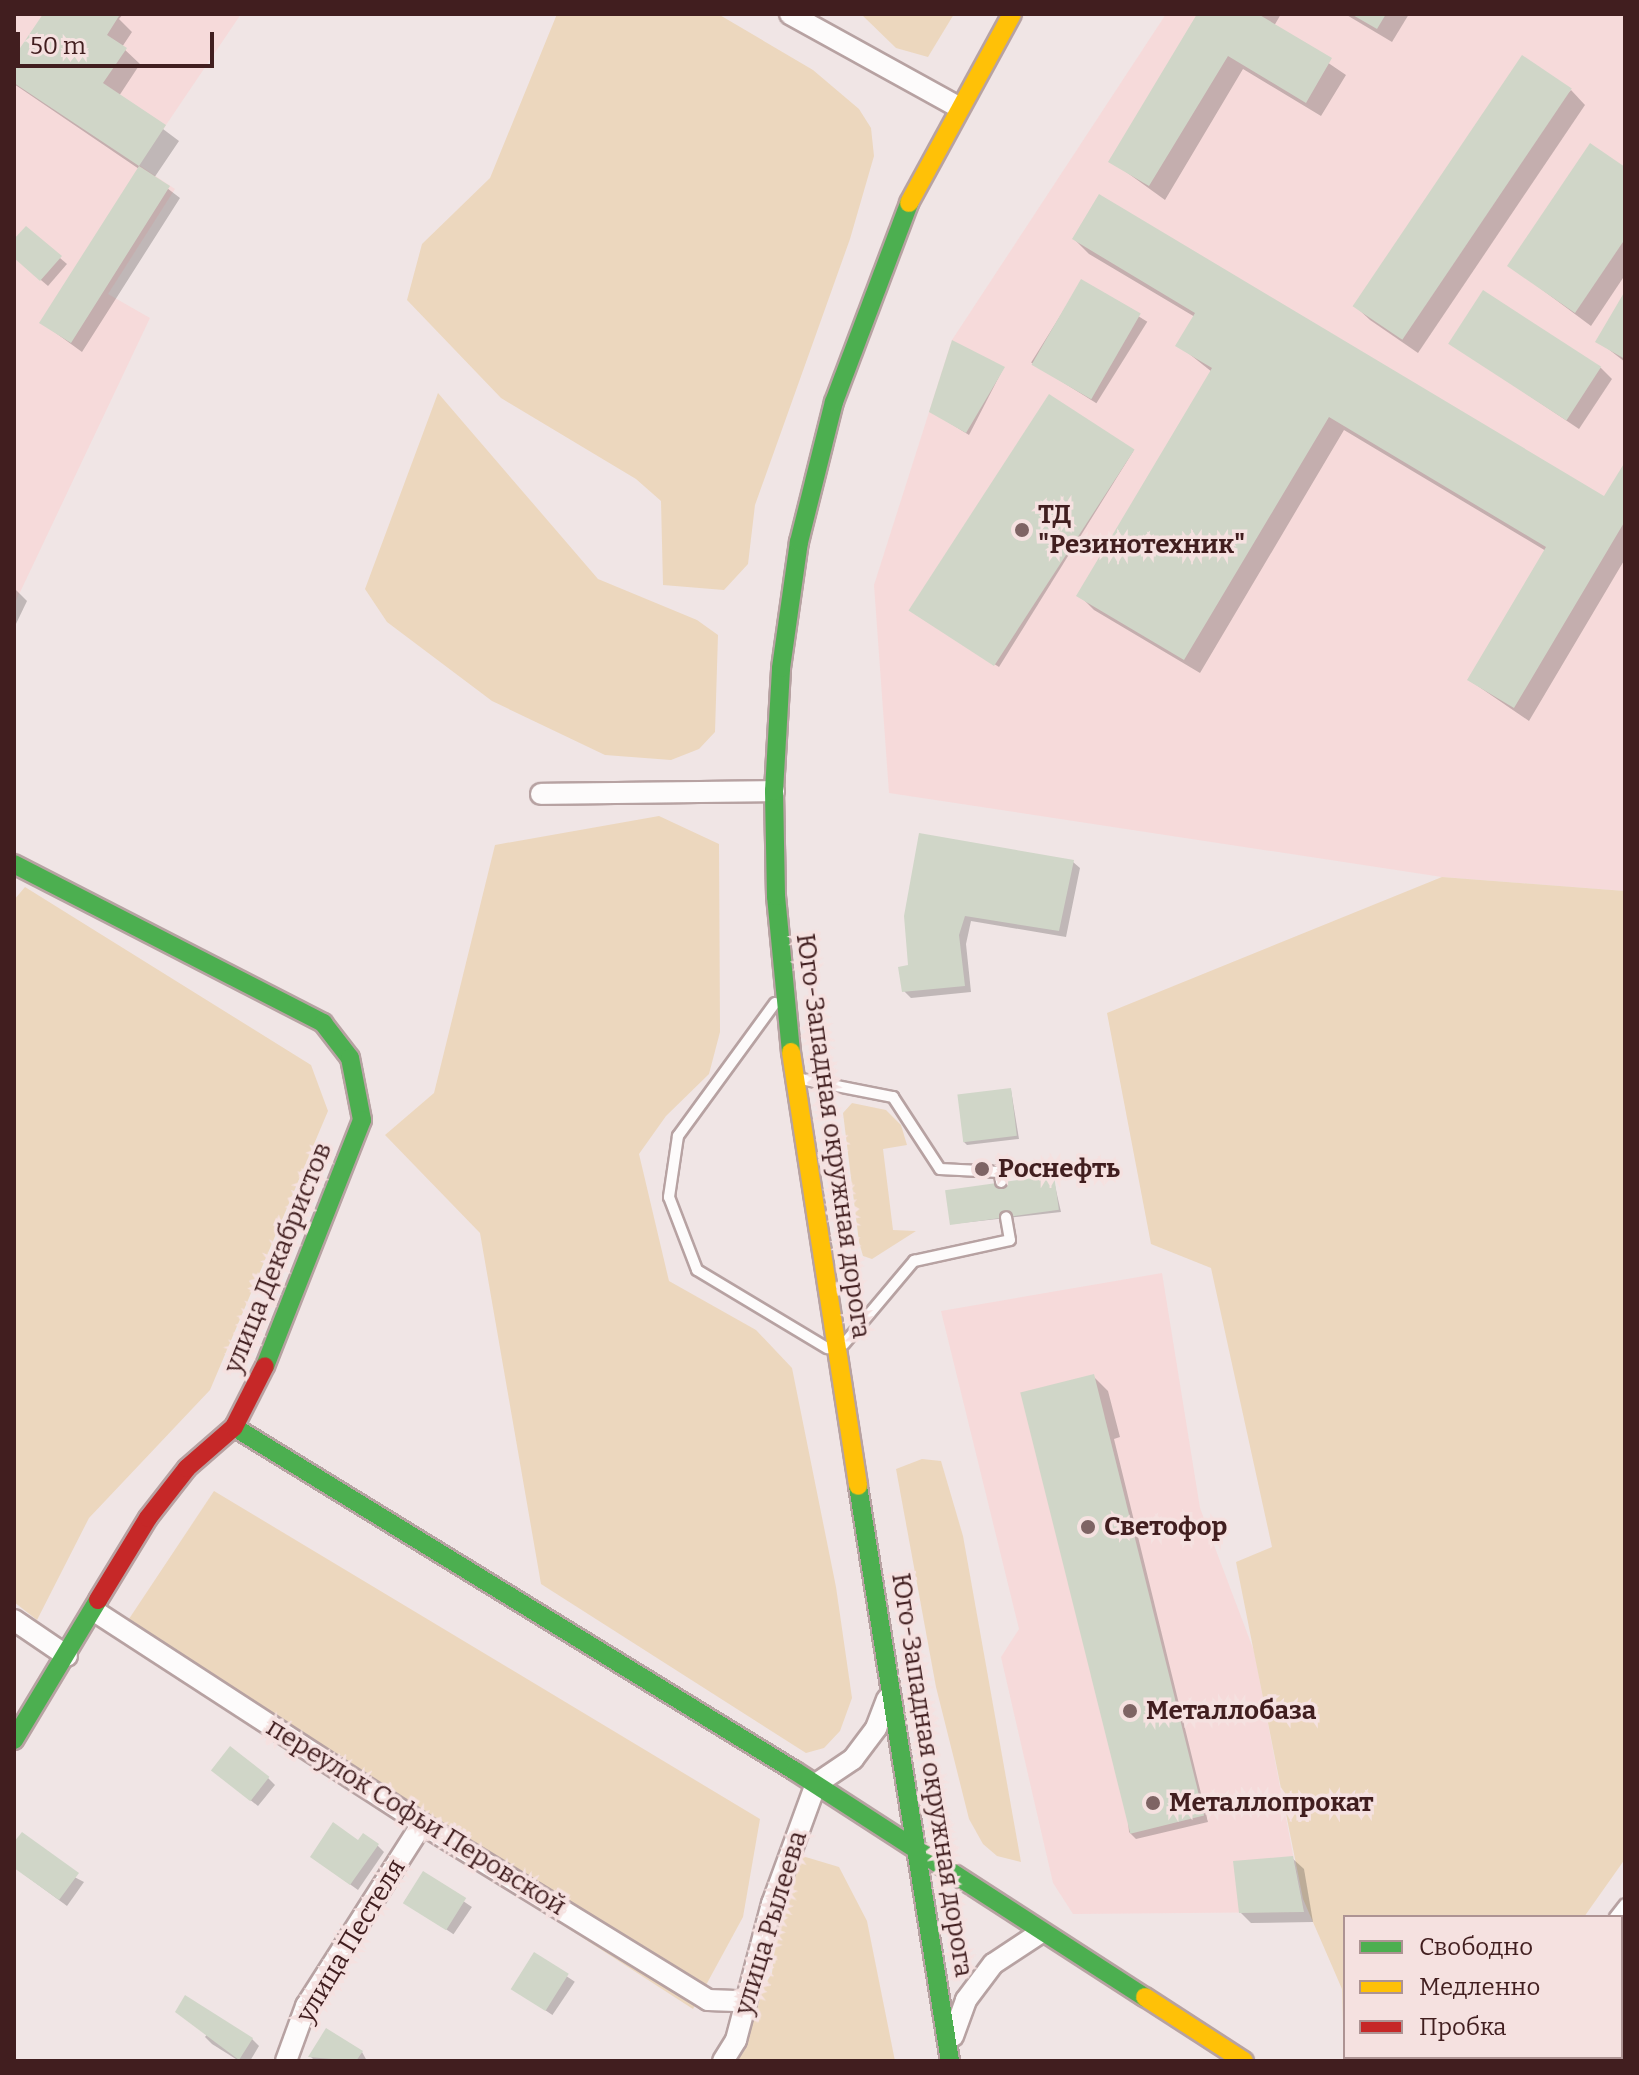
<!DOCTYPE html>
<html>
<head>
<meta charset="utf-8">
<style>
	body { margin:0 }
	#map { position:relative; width:1639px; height:2075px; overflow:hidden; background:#f0e5e5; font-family:Bitter,serif }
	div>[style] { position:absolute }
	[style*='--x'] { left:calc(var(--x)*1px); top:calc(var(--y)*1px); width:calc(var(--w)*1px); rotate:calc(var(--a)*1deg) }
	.built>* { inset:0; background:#f6dada }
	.green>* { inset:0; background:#ecd7be }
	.shadow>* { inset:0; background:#0003; transform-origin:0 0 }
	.building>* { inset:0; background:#d0d6c8; transform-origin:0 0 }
	.roads { filter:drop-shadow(2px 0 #b7a2a2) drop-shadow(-2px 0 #b7a2a2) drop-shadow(0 2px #b7a2a2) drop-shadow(0 -2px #b7a2a2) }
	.lane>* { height:10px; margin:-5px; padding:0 5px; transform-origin:5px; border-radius:5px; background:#fdfbfb }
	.street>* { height:20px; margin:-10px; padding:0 10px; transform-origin:10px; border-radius:10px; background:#fdfbfb }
	.fast>* { height:18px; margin:-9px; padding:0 9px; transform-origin:9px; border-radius:9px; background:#4caf50 }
	.slow>* { height:18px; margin:-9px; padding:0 9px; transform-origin:9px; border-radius:9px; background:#ffc107 }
	.jam>* { height:18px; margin:-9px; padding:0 9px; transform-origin:9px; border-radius:9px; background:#c62828 }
	.dots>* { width:22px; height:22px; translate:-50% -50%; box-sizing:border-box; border:4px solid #f5e1e0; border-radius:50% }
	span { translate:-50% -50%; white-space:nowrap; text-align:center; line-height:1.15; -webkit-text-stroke:7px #f5e1e0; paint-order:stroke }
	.poi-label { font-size:26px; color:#411e1f; font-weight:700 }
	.left { translate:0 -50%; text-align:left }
	.street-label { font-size:26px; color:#411e1f }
	.frame { position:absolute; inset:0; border:16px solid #411e1f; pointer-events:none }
	.legend { position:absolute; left:1343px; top:1915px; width:280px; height:144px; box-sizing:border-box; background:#f5e1e0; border:2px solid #ad9393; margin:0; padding:10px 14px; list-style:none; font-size:24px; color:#411e1f }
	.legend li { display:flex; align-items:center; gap:16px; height:40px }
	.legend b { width:40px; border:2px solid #ad9393 }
	.scale { position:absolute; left:16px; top:32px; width:198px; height:36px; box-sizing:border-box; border:4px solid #411e1f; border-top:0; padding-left:10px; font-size:24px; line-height:28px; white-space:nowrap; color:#411e1f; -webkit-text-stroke:6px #f5e1e0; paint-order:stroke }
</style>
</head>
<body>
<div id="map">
	<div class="built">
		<div style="clip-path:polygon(14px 14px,241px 14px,139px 165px,175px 189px,108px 294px,150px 318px,14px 605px)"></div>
		<div style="clip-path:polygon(1166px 14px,1625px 14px,1625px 891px,1442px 877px,889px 793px,874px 585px,952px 340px)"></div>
		<div style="clip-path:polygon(1162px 1273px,1200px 1508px,1254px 1651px,1304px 1912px,1073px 1914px,1053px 1883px,1001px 1657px,1019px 1629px,941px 1311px)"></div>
	</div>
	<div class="green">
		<div style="clip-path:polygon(557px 14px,718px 14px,813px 70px,859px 109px,871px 128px,874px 156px,850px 239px,755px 505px,748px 564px,724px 590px,663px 585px,661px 501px,636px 479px,501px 398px,407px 300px,422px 244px,490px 178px)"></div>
		<div style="clip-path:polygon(861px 14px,954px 14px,928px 57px,896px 48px)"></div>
		<div style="clip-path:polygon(438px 393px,598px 579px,697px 620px,718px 635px,715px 732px,699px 749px,671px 760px,605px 755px,492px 701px,387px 622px,365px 589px)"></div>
		<div style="clip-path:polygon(659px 816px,719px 844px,720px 1032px,709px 1074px,666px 1116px,639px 1154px,669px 1281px,756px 1330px,792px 1368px,836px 1587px,852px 1698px,840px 1731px,824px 1748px,806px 1753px,541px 1584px,480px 1233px,385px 1135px,434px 1093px,495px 845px)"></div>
		<div style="clip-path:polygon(1442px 877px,1625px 891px,1625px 1859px,1584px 1917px,1345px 1917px,1345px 2057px,1468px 2057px,1344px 2061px,1342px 1989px,1303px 1899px,1236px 1562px,1272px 1547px,1211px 1268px,1151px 1244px,1107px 1013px)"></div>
		<div style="clip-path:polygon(25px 887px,311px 1065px,328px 1111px,210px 1390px,89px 1518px,37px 1620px,14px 1602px,14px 900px)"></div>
		<div style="clip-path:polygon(852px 1103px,886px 1110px,901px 1125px,907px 1145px,883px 1149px,893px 1230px,916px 1231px,872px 1259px,863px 1256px,859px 1242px,843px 1113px)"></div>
		<div style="clip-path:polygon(922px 1459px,941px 1461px,963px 1536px,1021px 1862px,997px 1856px,983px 1844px,969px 1819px,936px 1687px,896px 1469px)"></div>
		<div style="clip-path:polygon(214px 1491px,760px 1819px,743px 1917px,693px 2009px,117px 1637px)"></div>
		<div style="clip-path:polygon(799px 1855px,839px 1867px,867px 1921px,895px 2061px,719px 2061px,772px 1973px,780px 1899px)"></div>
	</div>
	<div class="shadow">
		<div style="clip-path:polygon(45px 14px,123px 14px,119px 19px,132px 32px,122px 47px,140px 64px,119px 96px,179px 141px,154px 178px,180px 198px,82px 352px,42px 323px,139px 169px,14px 84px,14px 61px)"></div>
		<div style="clip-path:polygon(1200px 14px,1281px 14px,1274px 26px,1346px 75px,1321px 116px,1243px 69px,1165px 200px,1111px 161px)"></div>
		<div style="clip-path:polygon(1345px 14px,1409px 14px,1392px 42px)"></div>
		<div style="clip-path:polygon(1571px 90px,1585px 105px,1418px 353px,1370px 320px,1355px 306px)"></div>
		<div style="clip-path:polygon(1625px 169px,1625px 275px,1591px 326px,1510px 266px)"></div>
		<div style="clip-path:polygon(1074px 239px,1605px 499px,1625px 466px,1625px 559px,1529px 721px,1469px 680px,1546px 551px,1344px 430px,1200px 673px,1094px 610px,1079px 595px,1212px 372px,1178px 345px,1195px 317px,1089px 254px)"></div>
		<div style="clip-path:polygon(14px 243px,60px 258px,67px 264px,48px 286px,14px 257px)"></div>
		<div style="left:1082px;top:281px;width:77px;height:96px;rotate:32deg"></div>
		<div style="clip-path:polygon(1625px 295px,1625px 362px,1598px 341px)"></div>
		<div style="clip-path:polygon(1452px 344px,1601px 368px,1612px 379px,1579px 429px)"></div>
		<div style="clip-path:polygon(1003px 369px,969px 435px,935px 414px)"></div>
		<div style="clip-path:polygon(1134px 450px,999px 667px,915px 614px)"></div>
		<div style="clip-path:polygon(14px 588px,27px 601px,14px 628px)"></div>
		<div style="clip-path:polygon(1073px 862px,1080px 868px,1066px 937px,971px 921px,966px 944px,971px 992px,911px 998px,904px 991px,910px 967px,906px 916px)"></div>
		<div style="clip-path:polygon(1011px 1090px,1019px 1139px,967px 1145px,964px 1142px)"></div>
		<div style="clip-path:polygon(1053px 1177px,1061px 1212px,952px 1224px)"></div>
		<div style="clip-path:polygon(1093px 1376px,1108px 1391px,1120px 1437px,1114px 1439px,1208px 1822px,1136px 1839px,1129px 1832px)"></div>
		<div style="clip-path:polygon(221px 1777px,268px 1778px,275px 1785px,258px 1806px)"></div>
		<div style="clip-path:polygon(359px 1843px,377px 1845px,384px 1852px,358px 1890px,312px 1857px)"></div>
		<div style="clip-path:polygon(14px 1846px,84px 1882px,67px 1906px,14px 1867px)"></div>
		<div style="clip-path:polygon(1292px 1858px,1304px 1869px,1313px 1922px,1251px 1923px,1240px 1912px)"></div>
		<div style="left:423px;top:1874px;width:59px;height:33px;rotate:34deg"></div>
		<div style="left:535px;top:1955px;width:48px;height:40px;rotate:34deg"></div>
		<div style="clip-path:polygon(208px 2033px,252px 2039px,259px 2046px,250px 2061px,239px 2061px,212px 2044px,205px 2037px)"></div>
		<div style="clip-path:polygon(362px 2052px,367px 2061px,315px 2061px,310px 2056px)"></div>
	</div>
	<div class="building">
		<div style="clip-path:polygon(43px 14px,119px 16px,107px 35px,127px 48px,103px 83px,166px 125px,139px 166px,170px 186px,71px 343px,39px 323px,139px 166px,14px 83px,14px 57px)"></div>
		<div style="clip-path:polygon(1197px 14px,1258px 14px,1332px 58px,1306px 103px,1228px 56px,1149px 186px,1108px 162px)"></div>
		<div style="clip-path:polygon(1351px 14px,1386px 14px,1377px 29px)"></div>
		<div style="left:1522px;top:55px;width:60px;height:303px;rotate:34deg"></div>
		<div style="clip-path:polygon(1590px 143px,1625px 167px,1625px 239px,1575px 313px,1507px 266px)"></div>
		<div style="clip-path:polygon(1099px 194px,1604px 496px,1625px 462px,1625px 521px,1514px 708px,1467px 680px,1546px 547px,1329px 417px,1184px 660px,1076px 596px,1212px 368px,1175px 346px,1195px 313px,1072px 239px)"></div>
		<div style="clip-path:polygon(26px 226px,62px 256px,40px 281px,14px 258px,14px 239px)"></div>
		<div style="left:1081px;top:279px;width:69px;height:99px;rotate:30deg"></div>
		<div style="left:1483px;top:290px;width:141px;height:64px;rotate:33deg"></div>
		<div style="clip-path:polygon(1625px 291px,1625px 359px,1595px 342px)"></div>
		<div style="clip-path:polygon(952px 340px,1005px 367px,966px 433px,929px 412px)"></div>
		<div style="left:1049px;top:394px;width:102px;height:258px;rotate:33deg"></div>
		<div style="clip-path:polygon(919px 833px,1074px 860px,1059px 931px,965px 916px,959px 935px,965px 986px,902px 992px,898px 967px,908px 965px,904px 916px)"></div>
		<div style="left:1011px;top:1088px;width:48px;height:54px;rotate:83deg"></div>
		<div style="left:1054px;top:1175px;width:35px;height:110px;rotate:82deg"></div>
		<div style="left:1094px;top:1374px;width:455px;height:76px;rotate:76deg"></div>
		<div style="left:230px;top:1746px;width:50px;height:31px;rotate:38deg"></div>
		<div style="clip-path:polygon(333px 1822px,358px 1840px,363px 1833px,379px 1844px,350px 1885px,310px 1857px)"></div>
		<div style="clip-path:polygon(22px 1832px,79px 1873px,59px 1900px,14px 1868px,14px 1842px)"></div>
		<div style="clip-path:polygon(1293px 1856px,1304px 1912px,1239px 1913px,1233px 1861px)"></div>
		<div style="left:423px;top:1871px;width:51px;height:38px;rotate:32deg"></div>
		<div style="left:534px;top:1952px;width:41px;height:44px;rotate:32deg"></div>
		<div style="clip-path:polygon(185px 1995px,253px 2038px,239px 2060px,175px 2012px)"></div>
		<div style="clip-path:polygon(326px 2028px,363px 2051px,356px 2061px,308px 2057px)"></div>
	</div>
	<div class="roads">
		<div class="lane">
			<div style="--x:775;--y:1003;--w:165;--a:126.1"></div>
			<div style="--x:678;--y:1136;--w:62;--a:98.4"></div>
			<div style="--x:669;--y:1197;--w:78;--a:69"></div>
			<div style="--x:697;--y:1270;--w:152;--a:31"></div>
			<div style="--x:801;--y:1079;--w:94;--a:11.1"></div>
			<div style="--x:893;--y:1097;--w:86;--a:56.9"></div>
			<div style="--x:940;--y:1169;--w:60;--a:2.9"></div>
			<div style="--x:1000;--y:1172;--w:10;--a:84"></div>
			<div style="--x:844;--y:1344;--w:109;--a:-49.9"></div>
			<div style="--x:914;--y:1261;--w:98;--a:-12.3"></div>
			<div style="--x:1010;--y:1240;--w:23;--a:-100"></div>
			<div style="--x:1615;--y:1917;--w:16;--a:-52"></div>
			<div style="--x:1510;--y:2061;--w:5;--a:-53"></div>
		</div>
		<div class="street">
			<div style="--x:790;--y:14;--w:191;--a:28.9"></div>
			<div style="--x:541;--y:794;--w:233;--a:-0.7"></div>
			<div style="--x:96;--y:1612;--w:389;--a:33"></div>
			<div style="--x:422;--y:1824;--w:336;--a:31.6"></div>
			<div style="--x:708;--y:2000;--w:35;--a:2"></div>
			<div style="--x:14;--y:1620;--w:64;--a:34.2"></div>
			<div style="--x:953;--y:2036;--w:38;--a:-70"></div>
			<div style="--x:966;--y:2000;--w:45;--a:-53.1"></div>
			<div style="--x:993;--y:1964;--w:56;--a:-33.4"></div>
			<div style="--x:286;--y:2061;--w:59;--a:-70"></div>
			<div style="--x:306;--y:2006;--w:216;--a:-57.5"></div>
			<div style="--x:723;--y:2061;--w:25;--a:-58"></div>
			<div style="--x:736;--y:2040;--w:141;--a:-75.2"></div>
			<div style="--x:772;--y:1904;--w:128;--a:-69.9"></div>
			<div style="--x:816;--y:1784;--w:45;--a:-34"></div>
			<div style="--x:853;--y:1759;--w:39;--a:-53"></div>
			<div style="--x:876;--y:1728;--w:31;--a:-69"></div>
		</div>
		<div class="fast">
			<div style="--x:14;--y:864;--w:348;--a:27.2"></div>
			<div style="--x:323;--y:1023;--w:44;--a:52.4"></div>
			<div style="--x:350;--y:1058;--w:63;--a:79"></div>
			<div style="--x:362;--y:1120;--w:264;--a:111.5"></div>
			<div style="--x:791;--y:1052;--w:157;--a:-95.5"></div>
			<div style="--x:776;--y:896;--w:105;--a:-91.1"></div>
			<div style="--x:774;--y:791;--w:123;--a:-86.7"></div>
			<div style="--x:781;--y:668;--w:127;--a:-81.9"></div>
			<div style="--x:799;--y:542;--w:144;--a:-76"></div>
			<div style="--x:834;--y:402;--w:213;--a:-69.3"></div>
			<div style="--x:234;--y:1427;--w:658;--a:31.52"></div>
			<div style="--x:795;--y:1771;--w:417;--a:32.9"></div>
			<div style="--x:858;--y:1486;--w:582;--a:80.91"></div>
			<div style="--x:14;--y:1740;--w:163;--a:-59"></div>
		</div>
		<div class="slow">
			<div style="--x:909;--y:203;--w:215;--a:-61.4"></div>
			<div style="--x:791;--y:1052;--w:439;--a:81.2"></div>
			<div style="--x:1145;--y:1997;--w:118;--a:32.9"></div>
		</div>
		<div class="jam">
			<div style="--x:98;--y:1600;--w:96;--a:-58.6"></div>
			<div style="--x:148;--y:1518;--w:63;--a:-52"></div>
			<div style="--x:187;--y:1468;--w:62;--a:-41.1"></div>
			<div style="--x:234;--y:1427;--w:68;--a:-63.1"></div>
		</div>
	</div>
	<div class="dots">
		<div style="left:1022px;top:530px;background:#7e6464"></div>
		<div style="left:982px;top:1169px;background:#7e6464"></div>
		<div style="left:1088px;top:1527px;background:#7e6464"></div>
		<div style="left:1130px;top:1711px;background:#7e6464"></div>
		<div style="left:1153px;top:1803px;background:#7e6464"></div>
	</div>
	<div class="poi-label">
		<span class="left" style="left:1038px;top:530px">ТД<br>"Резинотехник"</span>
		<span class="left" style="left:998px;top:1169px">Роснефть</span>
		<span class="left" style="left:1104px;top:1527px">Светофор</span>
		<span class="left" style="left:1146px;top:1711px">Металлобаза</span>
		<span class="left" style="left:1169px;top:1803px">Металлопрокат</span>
	</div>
	<div class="street-label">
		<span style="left:833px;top:1136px;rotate:82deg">Юго-Западная окружная дорога</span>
		<span style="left:278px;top:1258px;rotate:-68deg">улица Декабристов</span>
		<span style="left:932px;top:1775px;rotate:81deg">Юго-Западная окружная дорога</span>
		<span style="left:416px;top:1817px;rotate:32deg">переулок Софьи Перовской</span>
		<span style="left:771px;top:1923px;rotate:-73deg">улица Рылеева</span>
		<span style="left:351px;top:1941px;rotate:-59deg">улица Пестеля</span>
	</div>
	<div class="frame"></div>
	<ul class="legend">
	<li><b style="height:10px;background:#4caf50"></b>Свободно</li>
	<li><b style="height:10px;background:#ffc107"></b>Медленно</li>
	<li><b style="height:10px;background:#c62828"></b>Пробка</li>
	</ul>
	<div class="scale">50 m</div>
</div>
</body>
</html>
